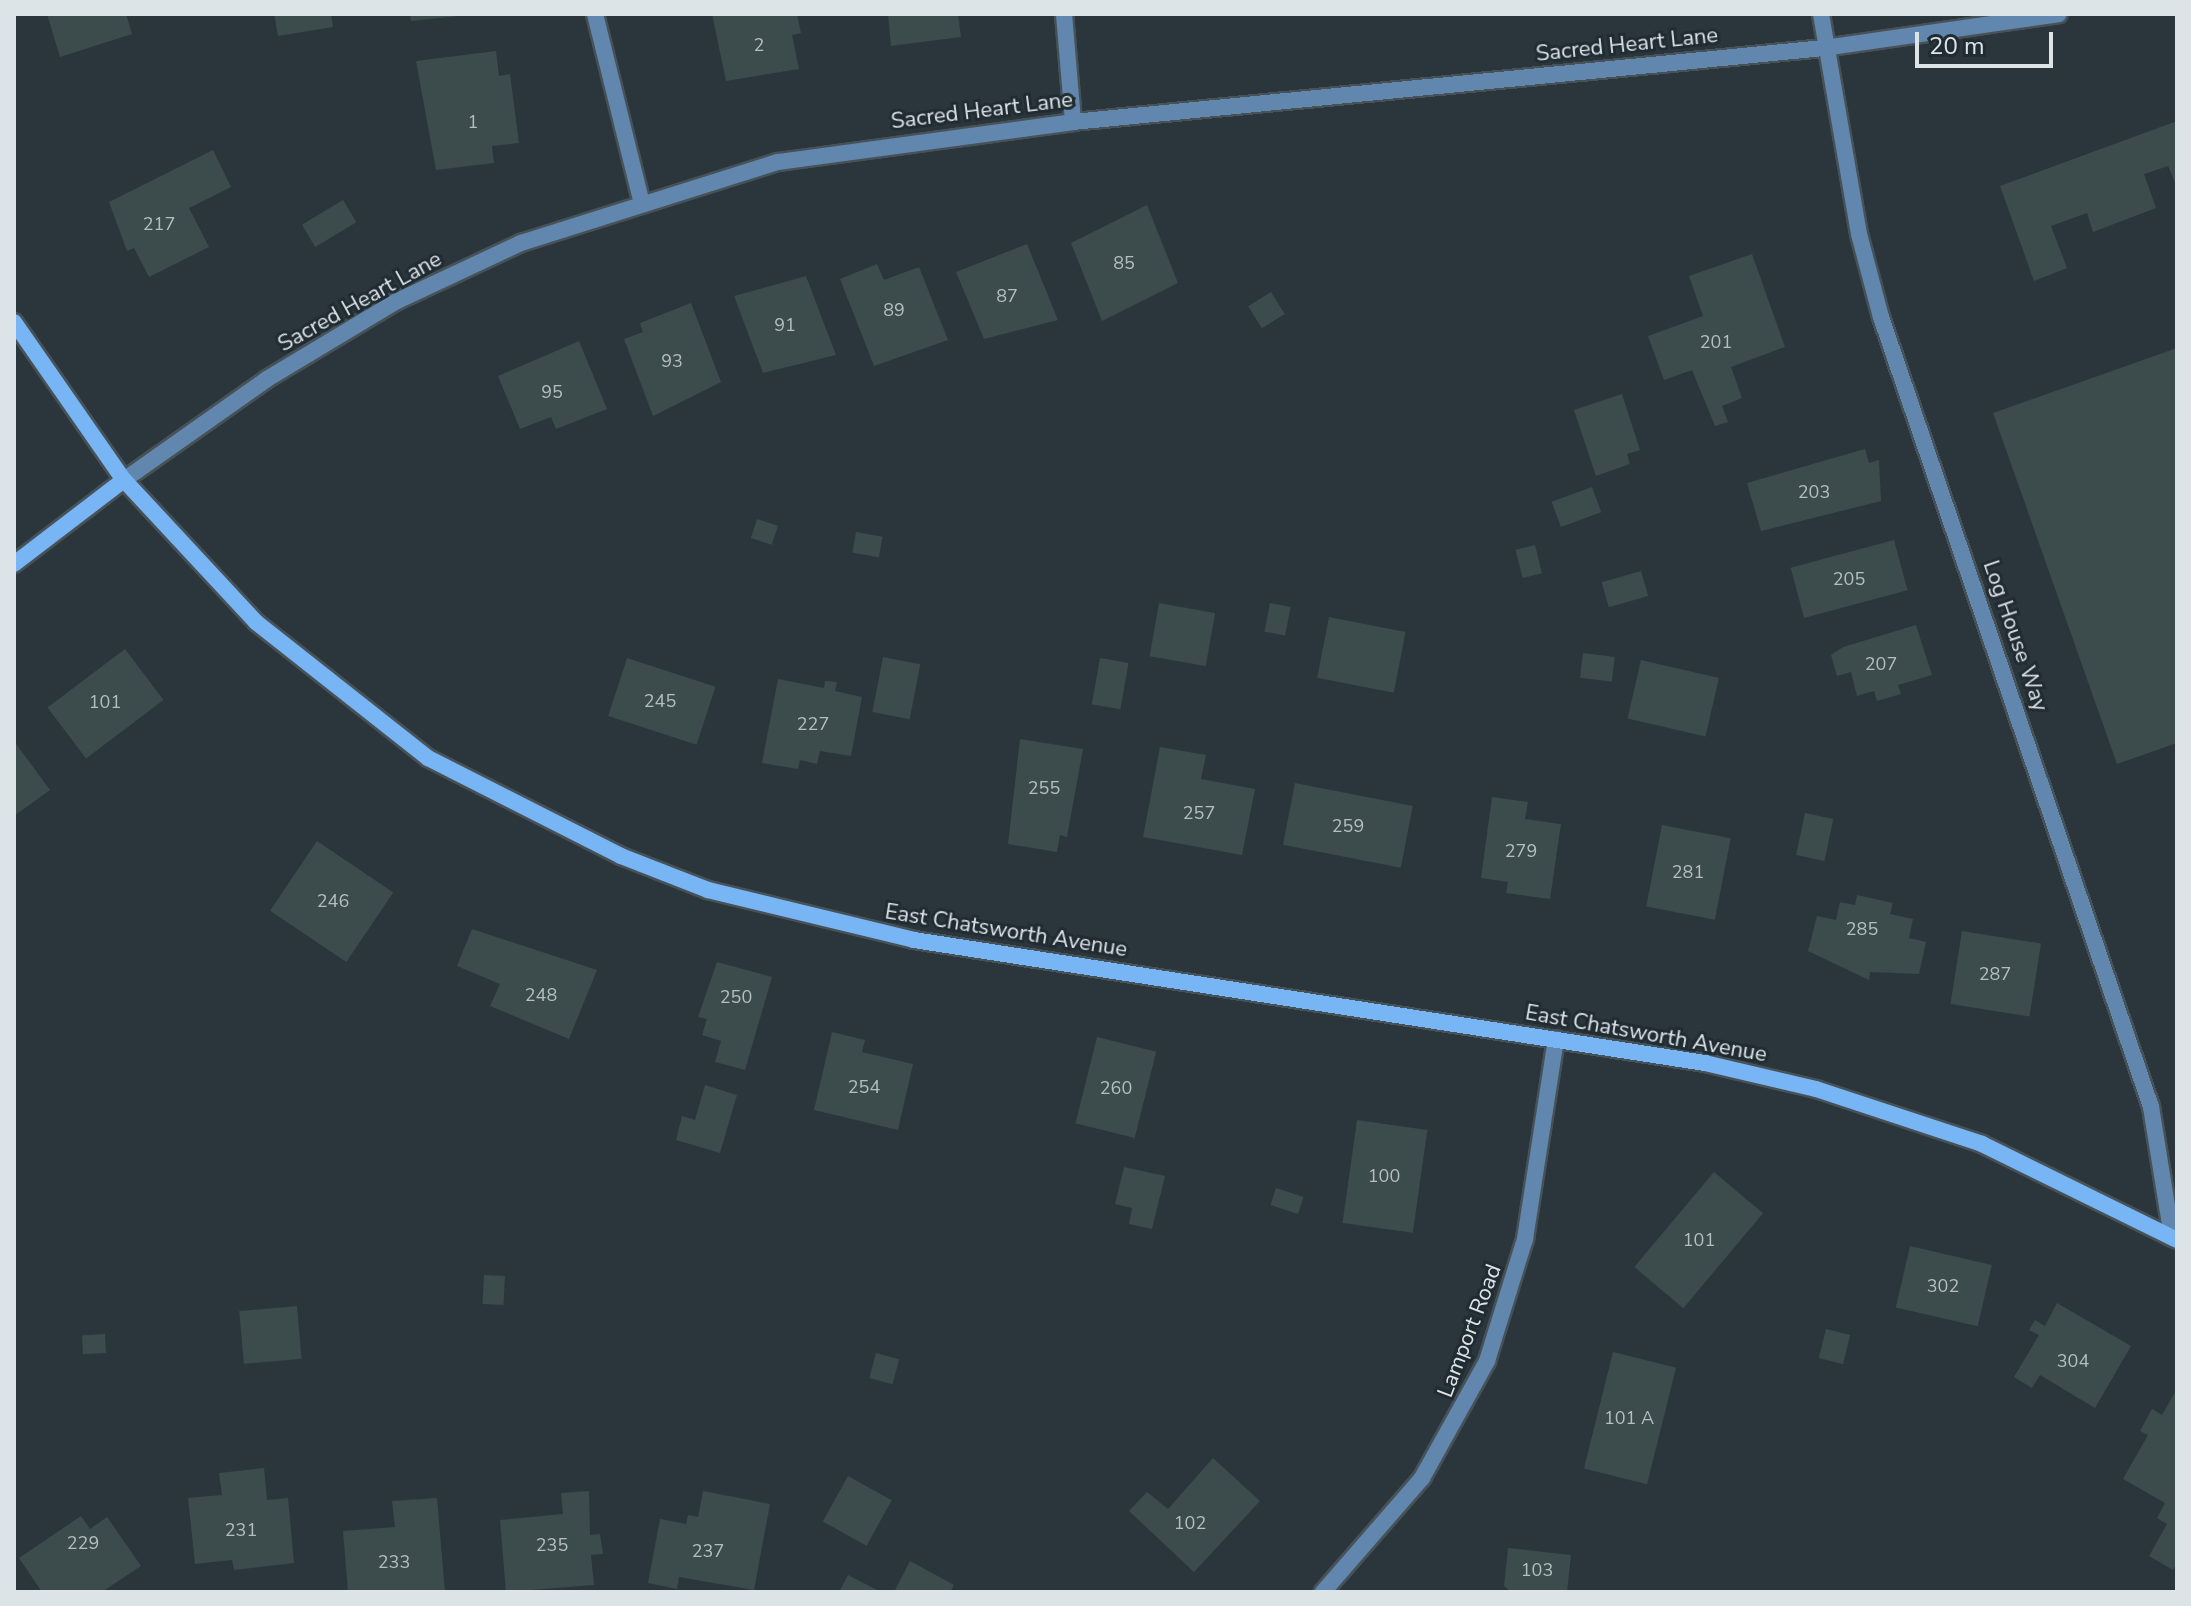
<!DOCTYPE html>
<html>
<head>
<meta charset="utf-8">
<style>
	body { margin:0 }
	#map { position:relative; width:2191px; height:1606px; overflow:hidden; background:#2a363c; font-family:"Nunito Sans",sans-serif }
	div>[style] { position:absolute }
	[style*='--x'] { left:calc(var(--x)*1px); top:calc(var(--y)*1px); width:calc(var(--w)*1px); rotate:calc(var(--a)*1deg) }
	.building>* { inset:0; background:#3c4b4c; transform-origin:0 0 }
	.roads { filter:drop-shadow(2px 0 #475258) drop-shadow(-2px 0 #475258) drop-shadow(0 2px #475258) drop-shadow(0 -2px #475258) }
	.street>* { height:16px; margin:-8px; padding:0 8px; transform-origin:8px; border-radius:8px; background:#6187af }
	.secondary>* { height:16px; margin:-8px; padding:0 8px; transform-origin:8px; border-radius:8px; background:#78b5f5 }
	span { translate:-50% -50%; white-space:nowrap; text-align:center; line-height:1.15; -webkit-text-stroke:6px #202c32; paint-order:stroke }
	.number-label { font-size:18px; color:#b5bec1 }
	.number-label span { -webkit-text-stroke-width:0 }
	.street-label { font-size:22px; color:#dde4e8 }
	.frame { position:absolute; inset:0; border:16px solid #dde4e8; pointer-events:none }
	.scale { position:absolute; left:1915px; top:32px; width:138px; height:36px; box-sizing:border-box; border:4px solid #dde4e8; border-top:0; padding-left:10px; font-size:24px; line-height:28px; white-space:nowrap; color:#dde4e8; -webkit-text-stroke:6px #202c32; paint-order:stroke }
</style>
</head>
<body>
<div id="map">
	<div class="building">
		<div style="clip-path:polygon(47px 14px,126px 14px,132px 34px,60px 57px)"></div>
		<div style="clip-path:polygon(274px 14px,331px 14px,333px 27px,278px 36px)"></div>
		<div style="clip-path:polygon(410px 14px,459px 14px,459px 16px,411px 21px)"></div>
		<div style="clip-path:polygon(712px 14px,797px 14px,801px 33px,792px 35px,799px 69px,726px 81px)"></div>
		<div style="clip-path:polygon(888px 14px,958px 14px,961px 37px,891px 46px)"></div>
		<div style="clip-path:polygon(496px 51px,499px 76px,510px 74px,519px 143px,492px 146px,494px 163px,436px 170px,416px 61px)"></div>
		<div style="clip-path:polygon(2177px 121px,2177px 187px,2168px 166px,2144px 174px,2156px 208px,2093px 232px,2087px 213px,2051px 226px,2067px 268px,2034px 281px,2000px 186px)"></div>
		<div style="clip-path:polygon(213px 150px,231px 187px,189px 208px,209px 247px,149px 277px,134px 248px,127px 251px,109px 202px)"></div>
		<div style="left:343px;top:200px;width:26px;height:48px;rotate:59deg"></div>
		<div style="clip-path:polygon(1147px 205px,1178px 283px,1102px 321px,1071px 243px)"></div>
		<div style="clip-path:polygon(1027px 244px,1058px 320px,984px 339px,956px 272px)"></div>
		<div style="clip-path:polygon(1752px 254px,1785px 347px,1731px 367px,1742px 398px,1722px 406px,1728px 422px,1715px 426px,1692px 370px,1664px 380px,1648px 336px,1703px 316px,1689px 276px)"></div>
		<div style="clip-path:polygon(877px 264px,884px 280px,919px 267px,948px 340px,874px 366px,840px 279px)"></div>
		<div style="clip-path:polygon(806px 276px,836px 355px,763px 373px,734px 296px)"></div>
		<div style="left:1271px;top:292px;width:26px;height:27px;rotate:58deg"></div>
		<div style="clip-path:polygon(691px 303px,721px 382px,653px 416px,624px 339px,643px 332px,640px 323px)"></div>
		<div style="clip-path:polygon(579px 341px,607px 409px,556px 429px,551px 417px,520px 429px,498px 376px)"></div>
		<div style="clip-path:polygon(2177px 348px,2177px 743px,2117px 764px,1993px 413px)"></div>
		<div style="clip-path:polygon(1622px 394px,1640px 450px,1627px 454px,1630px 464px,1596px 476px,1574px 410px)"></div>
		<div style="clip-path:polygon(1865px 449px,1869px 463px,1879px 460px,1881px 501px,1761px 531px,1747px 483px)"></div>
		<div style="left:1592px;top:487px;width:27px;height:43px;rotate:70deg"></div>
		<div style="left:757px;top:519px;width:22px;height:20px;rotate:18deg"></div>
		<div style="left:856px;top:532px;width:27px;height:21px;rotate:10deg"></div>
		<div style="left:1894px;top:540px;width:52px;height:107px;rotate:75deg"></div>
		<div style="left:1535px;top:545px;width:29px;height:20px;rotate:76deg"></div>
		<div style="left:1641px;top:571px;width:26px;height:41px;rotate:74deg"></div>
		<div style="left:1159px;top:603px;width:57px;height:54px;rotate:10deg"></div>
		<div style="left:1270px;top:603px;width:21px;height:29px;rotate:11deg"></div>
		<div style="left:1329px;top:617px;width:78px;height:62px;rotate:11deg"></div>
		<div style="clip-path:polygon(1916px 625px,1932px 675px,1898px 685px,1901px 694px,1877px 701px,1874px 691px,1857px 696px,1851px 672px,1837px 676px,1831px 655px,1843px 647px)"></div>
		<div style="left:125px;top:649px;width:64px;height:97px;rotate:53deg"></div>
		<div style="left:1583px;top:653px;width:32px;height:25px;rotate:7deg"></div>
		<div style="left:883px;top:657px;width:38px;height:56px;rotate:11deg"></div>
		<div style="left:627px;top:658px;width:93px;height:61px;rotate:18deg"></div>
		<div style="left:1100px;top:658px;width:29px;height:47px;rotate:10deg"></div>
		<div style="left:1641px;top:660px;width:80px;height:60px;rotate:13deg"></div>
		<div style="clip-path:polygon(778px 679px,824px 688px,825px 681px,837px 682px,835px 691px,862px 697px,851px 756px,820px 751px,817px 764px,800px 760px,798px 769px,762px 763px)"></div>
		<div style="clip-path:polygon(1020px 739px,1083px 749px,1067px 837px,1060px 835px,1057px 852px,1008px 844px)"></div>
		<div style="clip-path:polygon(14px 741px,50px 790px,14px 816px)"></div>
		<div style="clip-path:polygon(1160px 747px,1206px 755px,1201px 779px,1255px 789px,1242px 855px,1143px 837px)"></div>
		<div style="left:1295px;top:783px;width:120px;height:63px;rotate:11deg"></div>
		<div style="clip-path:polygon(1492px 797px,1528px 802px,1525px 819px,1561px 824px,1550px 899px,1506px 893px,1508px 882px,1481px 878px)"></div>
		<div style="left:1805px;top:813px;width:29px;height:43px;rotate:12deg"></div>
		<div style="left:1662px;top:825px;width:70px;height:83px;rotate:11deg"></div>
		<div style="left:317px;top:841px;width:92px;height:84px;rotate:34deg"></div>
		<div style="clip-path:polygon(1857px 895px,1893px 903px,1890px 914px,1913px 919px,1909px 938px,1926px 942px,1919px 974px,1870px 972px,1869px 980px,1808px 951px,1817px 916px,1836px 920px,1840px 902px,1855px 905px)"></div>
		<div style="clip-path:polygon(472px 929px,597px 970px,569px 1039px,490px 1006px,500px 984px,457px 966px)"></div>
		<div style="left:1962px;top:931px;width:80px;height:74px;rotate:9deg"></div>
		<div style="clip-path:polygon(717px 962px,772px 977px,745px 1070px,715px 1062px,721px 1041px,702px 1035px,707px 1019px,698px 1017px)"></div>
		<div style="clip-path:polygon(832px 1032px,865px 1040px,862px 1052px,913px 1064px,898px 1130px,814px 1110px)"></div>
		<div style="left:1097px;top:1037px;width:61px;height:89px;rotate:14deg"></div>
		<div style="clip-path:polygon(705px 1085px,737px 1095px,720px 1153px,676px 1140px,682px 1116px,695px 1120px)"></div>
		<div style="left:1357px;top:1120px;width:71px;height:104px;rotate:8deg"></div>
		<div style="clip-path:polygon(1124px 1167px,1165px 1176px,1152px 1229px,1129px 1224px,1132px 1208px,1115px 1204px)"></div>
		<div style="left:1714px;top:1172px;width:64px;height:124px;rotate:40deg"></div>
		<div style="left:1276px;top:1188px;width:29px;height:18px;rotate:18deg"></div>
		<div style="left:1910px;top:1246px;width:84px;height:63px;rotate:13deg"></div>
		<div style="left:484px;top:1275px;width:21px;height:29px;rotate:3deg"></div>
		<div style="clip-path:polygon(2057px 1303px,2131px 1346px,2095px 1408px,2040px 1375px,2032px 1388px,2014px 1377px,2039px 1335px,2029px 1330px,2035px 1320px,2045px 1326px)"></div>
		<div style="left:297px;top:1306px;width:53px;height:58px;rotate:85deg"></div>
		<div style="left:1826px;top:1329px;width:25px;height:30px;rotate:14deg"></div>
		<div style="left:105px;top:1334px;width:19px;height:23px;rotate:87deg"></div>
		<div style="left:1613px;top:1352px;width:65px;height:120px;rotate:14deg"></div>
		<div style="left:876px;top:1353px;width:24px;height:26px;rotate:15deg"></div>
		<div style="clip-path:polygon(2177px 1389px,2177px 1563px,2173px 1570px,2149px 1556px,2167px 1524px,2157px 1518px,2165px 1503px,2123px 1479px,2148px 1435px,2140px 1431px,2152px 1409px,2162px 1415px)"></div>
		<div style="clip-path:polygon(1213px 1458px,1260px 1501px,1194px 1572px,1129px 1511px,1147px 1492px,1168px 1509px)"></div>
		<div style="clip-path:polygon(264px 1468px,267px 1500px,288px 1498px,294px 1563px,234px 1570px,232px 1560px,195px 1564px,188px 1498px,222px 1495px,219px 1473px)"></div>
		<div style="left:848px;top:1476px;width:50px;height:52px;rotate:29deg"></div>
		<div style="clip-path:polygon(589px 1491px,590px 1535px,600px 1534px,603px 1554px,591px 1555px,594px 1585px,506px 1592px,500px 1520px,563px 1514px,561px 1493px)"></div>
		<div style="clip-path:polygon(703px 1491px,770px 1504px,754px 1590px,679px 1577px,677px 1589px,648px 1583px,660px 1519px,686px 1524px,688px 1515px,698px 1517px)"></div>
		<div style="clip-path:polygon(437px 1498px,445px 1592px,348px 1592px,343px 1531px,395px 1527px,392px 1501px)"></div>
		<div style="clip-path:polygon(81px 1516px,90px 1529px,107px 1517px,141px 1566px,102px 1592px,42px 1592px,19px 1558px)"></div>
		<div style="clip-path:polygon(1508px 1548px,1571px 1555px,1567px 1592px,1511px 1592px,1504px 1586px)"></div>
		<div style="clip-path:polygon(910px 1561px,954px 1585px,950px 1592px,894px 1592px)"></div>
		<div style="clip-path:polygon(848px 1575px,881px 1592px,839px 1592px)"></div>
	</div>
	<div class="roads">
		<div class="street">
			<div style="--x:595;--y:14;--w:192;--a:76.1"></div>
			<div style="--x:1064;--y:14;--w:108;--a:85.2"></div>
			<div style="--x:1821;--y:14;--w:223;--a:80.2"></div>
			<div style="--x:1859;--y:234;--w:86;--a:75.2"></div>
			<div style="--x:1881;--y:317;--w:835;--a:71.13"></div>
			<div style="--x:2151;--y:1107;--w:132;--a:80.8"></div>
			<div style="--x:124;--y:480;--w:175;--a:-35.2"></div>
			<div style="--x:267;--y:379;--w:152;--a:-31"></div>
			<div style="--x:397;--y:301;--w:137;--a:-25.1"></div>
			<div style="--x:521;--y:243;--w:269;--a:-17.5"></div>
			<div style="--x:778;--y:162;--w:298;--a:-7.7"></div>
			<div style="--x:1073;--y:122;--w:755;--a:-5.63"></div>
			<div style="--x:1824;--y:48;--w:237;--a:-8.2"></div>
			<div style="--x:1323;--y:1592;--w:151;--a:-49"></div>
			<div style="--x:1422;--y:1478;--w:134;--a:-60.9"></div>
			<div style="--x:1487;--y:1361;--w:128;--a:-72.7"></div>
			<div style="--x:1525;--y:1239;--w:202;--a:-81.2"></div>
		</div>
		<div class="secondary">
			<div style="--x:14;--y:322;--w:193;--a:55.2"></div>
			<div style="--x:124;--y:480;--w:195;--a:47.1"></div>
			<div style="--x:257;--y:623;--w:218;--a:38.3"></div>
			<div style="--x:428;--y:758;--w:216;--a:26.9"></div>
			<div style="--x:621;--y:856;--w:93;--a:21.3"></div>
			<div style="--x:708;--y:890;--w:212;--a:13.6"></div>
			<div style="--x:914;--y:940;--w:801;--a:8.84"></div>
			<div style="--x:1705;--y:1063;--w:114;--a:13.2"></div>
			<div style="--x:1816;--y:1089;--w:175;--a:18.3"></div>
			<div style="--x:1982;--y:1144;--w:217;--a:26.2"></div>
			<div style="--x:14;--y:564;--w:138;--a:-37.4"></div>
		</div>
	</div>
	<div class="number-label">
		<span style="left:759px;top:45px">2</span>
		<span style="left:473px;top:122px">1</span>
		<span style="left:159px;top:224px">217</span>
		<span style="left:1124px;top:263px">85</span>
		<span style="left:1007px;top:296px">87</span>
		<span style="left:894px;top:310px">89</span>
		<span style="left:785px;top:325px">91</span>
		<span style="left:1716px;top:342px">201</span>
		<span style="left:672px;top:361px">93</span>
		<span style="left:552px;top:392px">95</span>
		<span style="left:1814px;top:492px">203</span>
		<span style="left:1849px;top:579px">205</span>
		<span style="left:1881px;top:664px">207</span>
		<span style="left:660px;top:701px">245</span>
		<span style="left:105px;top:702px">101</span>
		<span style="left:813px;top:724px">227</span>
		<span style="left:1044px;top:788px">255</span>
		<span style="left:1199px;top:813px">257</span>
		<span style="left:1348px;top:826px">259</span>
		<span style="left:1521px;top:851px">279</span>
		<span style="left:1688px;top:872px">281</span>
		<span style="left:333px;top:901px">246</span>
		<span style="left:1862px;top:929px">285</span>
		<span style="left:1995px;top:974px">287</span>
		<span style="left:541px;top:995px">248</span>
		<span style="left:736px;top:997px">250</span>
		<span style="left:864px;top:1087px">254</span>
		<span style="left:1116px;top:1088px">260</span>
		<span style="left:1384px;top:1176px">100</span>
		<span style="left:1699px;top:1240px">101</span>
		<span style="left:1943px;top:1286px">302</span>
		<span style="left:2073px;top:1361px">304</span>
		<span style="left:1629px;top:1418px">101 A</span>
		<span style="left:1190px;top:1523px">102</span>
		<span style="left:241px;top:1530px">231</span>
		<span style="left:83px;top:1543px">229</span>
		<span style="left:552px;top:1545px">235</span>
		<span style="left:708px;top:1551px">237</span>
		<span style="left:394px;top:1562px">233</span>
		<span style="left:1537px;top:1570px">103</span>
	</div>
	<div class="street-label">
		<span style="left:1627px;top:45px;rotate:-6deg">Sacred Heart Lane</span>
		<span style="left:982px;top:111px;rotate:-7deg">Sacred Heart Lane</span>
		<span style="left:360px;top:302px;rotate:-29deg">Sacred Heart Lane</span>
		<span style="left:2015px;top:636px;rotate:71deg">Log House Way</span>
		<span style="left:1006px;top:931px;rotate:9deg">East Chatsworth Avenue</span>
		<span style="left:1646px;top:1034px;rotate:10deg">East Chatsworth Avenue</span>
		<span style="left:1470px;top:1331px;rotate:-69deg">Lamport Road</span>
	</div>
	<div class="frame"></div>
	<div class="scale">20 m</div>
</div>
</body>
</html>
